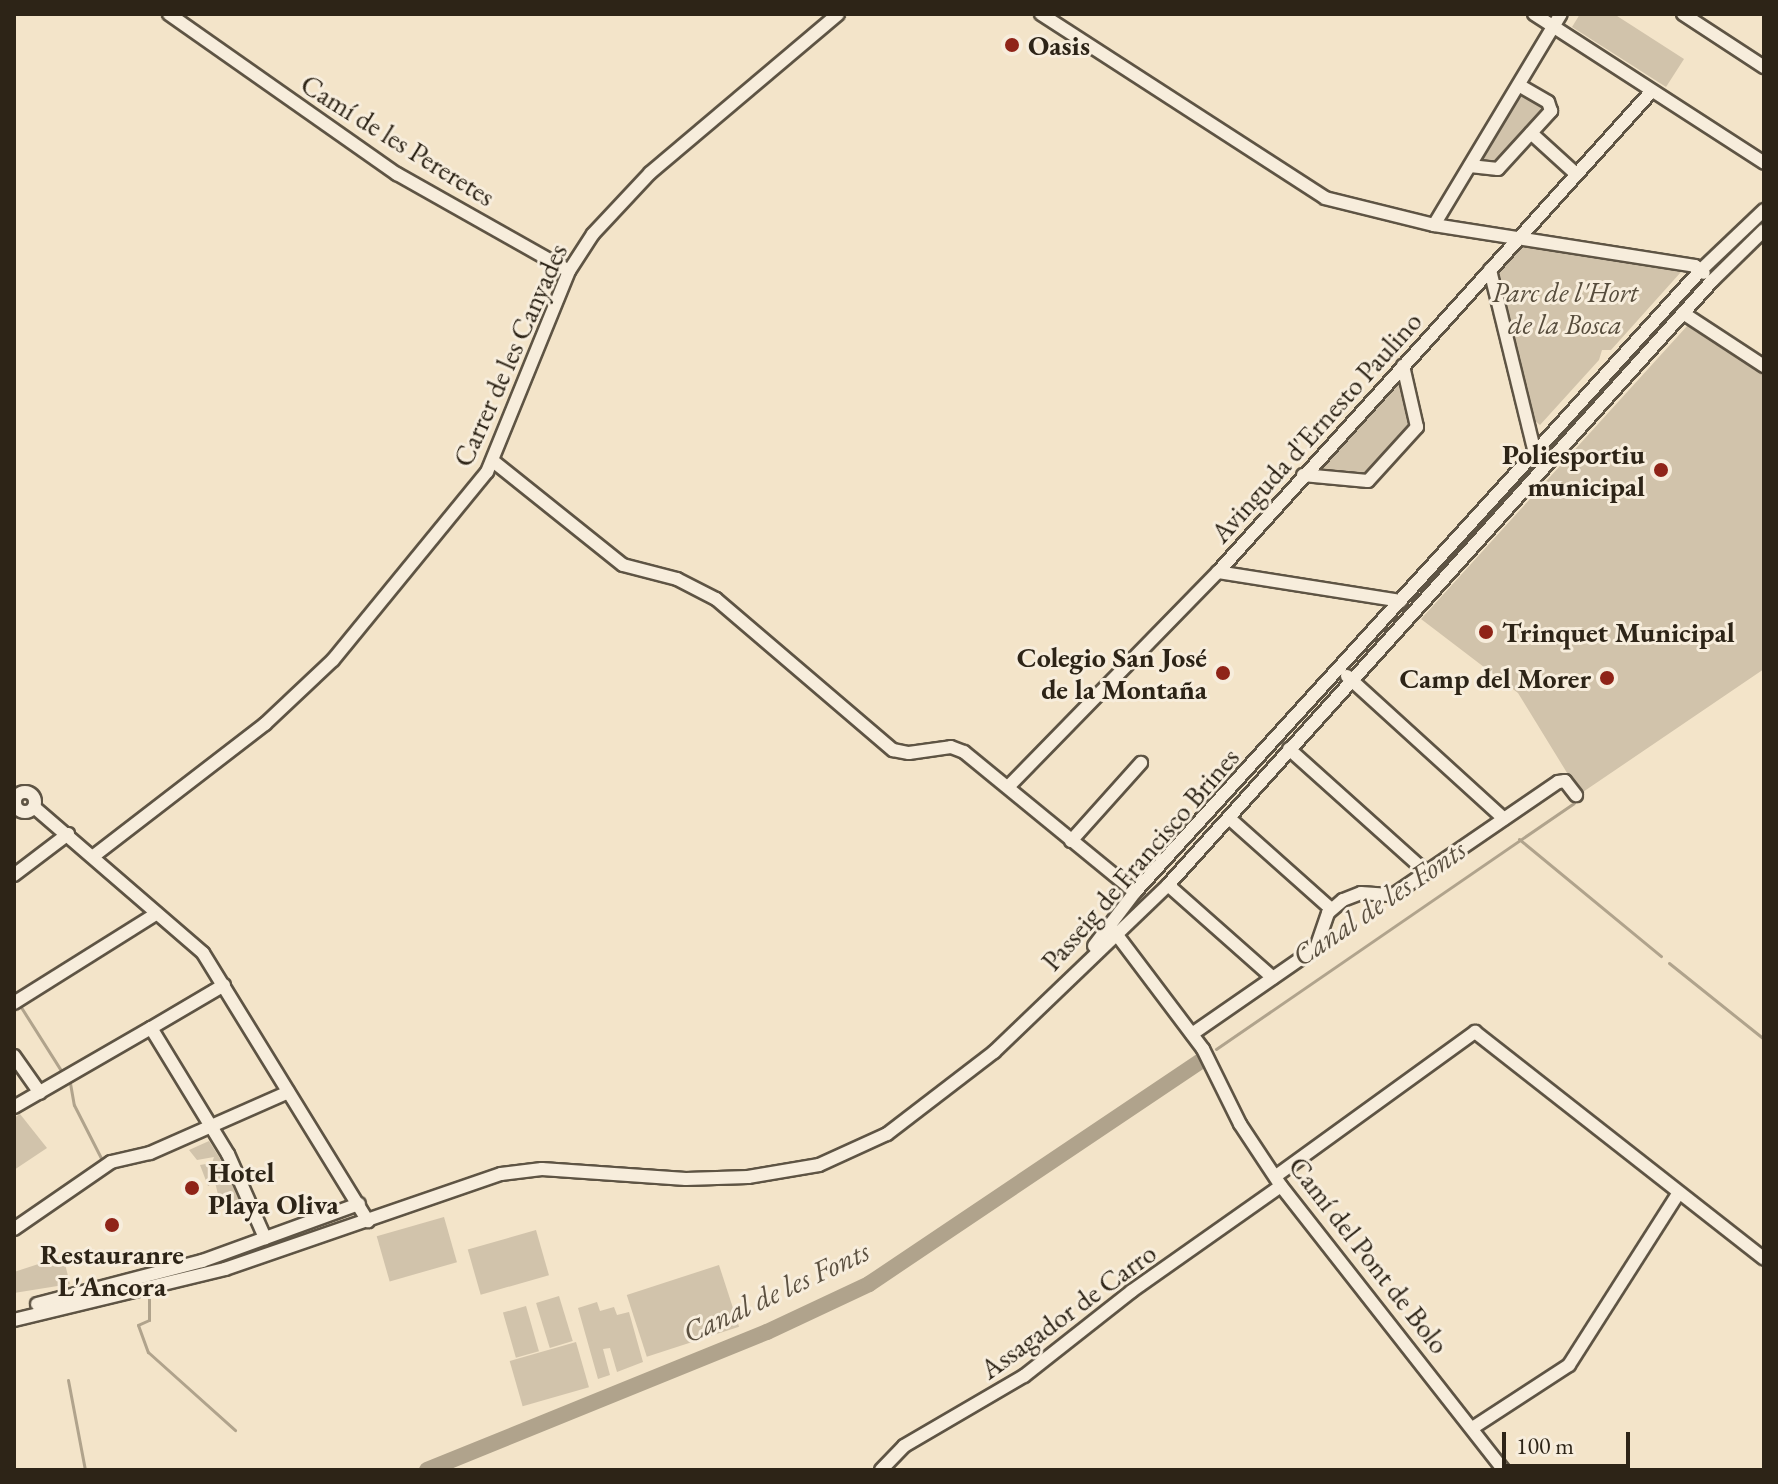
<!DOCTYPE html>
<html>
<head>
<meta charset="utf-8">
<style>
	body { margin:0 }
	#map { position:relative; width:1778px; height:1484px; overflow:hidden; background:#f3e4c9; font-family:"EB Garamond",serif }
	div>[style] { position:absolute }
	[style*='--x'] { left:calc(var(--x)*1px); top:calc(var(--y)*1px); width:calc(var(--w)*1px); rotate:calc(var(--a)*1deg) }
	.green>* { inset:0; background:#d1c3ab; transform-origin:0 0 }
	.stream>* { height:3px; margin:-1.5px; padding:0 1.5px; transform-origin:1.5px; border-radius:1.5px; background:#b0a38c }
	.river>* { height:16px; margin:-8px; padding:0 8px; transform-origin:8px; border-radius:8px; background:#b0a38c }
	.roads { filter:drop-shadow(2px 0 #5e5444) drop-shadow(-2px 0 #5e5444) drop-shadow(0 2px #5e5444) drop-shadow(0 -2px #5e5444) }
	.minor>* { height:12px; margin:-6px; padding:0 6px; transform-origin:6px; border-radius:6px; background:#f7eddc }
	.minor>.ring { margin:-6px; padding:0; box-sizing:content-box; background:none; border:12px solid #f7eddc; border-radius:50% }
	.dots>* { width:22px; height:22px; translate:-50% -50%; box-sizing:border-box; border:4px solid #f7eddc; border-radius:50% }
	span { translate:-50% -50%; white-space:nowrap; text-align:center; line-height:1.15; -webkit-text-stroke:6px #f7eddc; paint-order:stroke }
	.poi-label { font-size:28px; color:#2d2417; font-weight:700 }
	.left { translate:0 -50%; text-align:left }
	.right { translate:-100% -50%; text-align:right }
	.street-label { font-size:28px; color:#2d2417 }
	.park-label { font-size:28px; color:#564c3c; font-style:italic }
	.water-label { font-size:30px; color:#5b5040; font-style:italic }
	.frame { position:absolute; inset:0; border:16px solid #2d2417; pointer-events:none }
	.scale { position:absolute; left:1502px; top:1432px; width:128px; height:36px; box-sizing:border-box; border:4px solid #2d2417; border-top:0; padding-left:10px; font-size:24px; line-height:28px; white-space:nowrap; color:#2d2417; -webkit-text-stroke:6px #f7eddc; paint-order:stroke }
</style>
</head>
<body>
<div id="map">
	<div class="green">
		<div style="clip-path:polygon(1580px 14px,1614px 14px,1684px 59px,1666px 87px,1572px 27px)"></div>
		<div style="clip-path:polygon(1520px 94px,1546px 108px,1497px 164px,1479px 161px)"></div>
		<div style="clip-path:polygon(1529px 246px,1681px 272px,1611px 350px,1602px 350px,1599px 360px,1540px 425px,1534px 420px,1498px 275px,1516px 250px)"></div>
		<div style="clip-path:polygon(1688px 325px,1764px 373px,1764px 669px,1580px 794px,1518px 693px,1421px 619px)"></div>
		<div style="clip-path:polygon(1397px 382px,1403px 383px,1414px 425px,1364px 481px,1319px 472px)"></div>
		<div style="clip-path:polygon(20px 1114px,47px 1148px,14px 1170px,14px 1118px)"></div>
		<div style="clip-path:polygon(209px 1141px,234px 1181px,241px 1200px,220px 1203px,215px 1182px,208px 1186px,200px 1165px,212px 1163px,214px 1157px,197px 1160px,189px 1150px)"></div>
		<div style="left:444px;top:1217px;width:47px;height:70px;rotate:74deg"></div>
		<div style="left:536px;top:1230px;width:47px;height:71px;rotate:74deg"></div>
		<div style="clip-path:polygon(63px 1256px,70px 1284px,14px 1293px,14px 1272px)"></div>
		<div style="left:719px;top:1265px;width:65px;height:97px;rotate:72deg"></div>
		<div style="left:559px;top:1296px;width:47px;height:24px;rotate:73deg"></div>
		<div style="clip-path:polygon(597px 1302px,600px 1311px,614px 1307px,617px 1315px,629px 1312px,643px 1362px,617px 1372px,610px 1348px,603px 1349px,610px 1375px,598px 1379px,578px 1308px)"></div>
		<div style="left:526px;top:1306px;width:47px;height:24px;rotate:74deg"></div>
		<div style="left:576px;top:1342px;width:47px;height:69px;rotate:74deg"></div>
	</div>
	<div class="stream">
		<div style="--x:1519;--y:839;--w:184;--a:39.5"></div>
		<div style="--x:1669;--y:963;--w:122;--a:38.7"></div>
		<div style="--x:19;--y:1004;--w:80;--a:57.7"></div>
		<div style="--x:1216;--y:1049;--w:434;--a:-34.5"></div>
		<div style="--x:70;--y:1083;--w:22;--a:80"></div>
		<div style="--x:74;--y:1105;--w:64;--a:63"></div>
		<div style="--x:153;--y:1291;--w:6;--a:135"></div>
		<div style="--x:149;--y:1295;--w:25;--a:90"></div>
		<div style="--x:149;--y:1320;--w:12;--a:156"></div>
		<div style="--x:138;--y:1325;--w:29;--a:70"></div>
		<div style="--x:148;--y:1352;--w:117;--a:41.9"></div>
		<div style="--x:68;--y:1380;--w:92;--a:79.3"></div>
	</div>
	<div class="river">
		<div style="--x:427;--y:1470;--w:367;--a:-22.1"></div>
		<div style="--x:767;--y:1332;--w:113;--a:-25.2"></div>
		<div style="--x:869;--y:1284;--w:400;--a:-33.9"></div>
	</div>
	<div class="roads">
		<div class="minor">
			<div style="--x:169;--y:14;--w:279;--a:35.1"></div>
			<div style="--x:397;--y:174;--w:197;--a:29.4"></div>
			<div style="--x:1041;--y:14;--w:338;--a:32.9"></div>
			<div style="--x:1325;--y:198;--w:112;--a:13.9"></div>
			<div style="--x:1434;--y:225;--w:264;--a:8.9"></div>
			<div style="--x:1695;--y:266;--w:11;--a:38"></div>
			<div style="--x:1534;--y:14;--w:274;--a:32.9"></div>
			<div style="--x:1683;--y:14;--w:97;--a:33.2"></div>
			<div style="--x:1531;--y:133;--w:61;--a:42.3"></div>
			<div style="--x:1470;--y:166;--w:28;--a:6"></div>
			<div style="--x:1498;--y:169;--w:79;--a:-47.6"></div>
			<div style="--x:1551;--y:111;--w:9;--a:-108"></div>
			<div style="--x:1548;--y:102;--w:32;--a:-150"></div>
			<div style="--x:1434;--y:225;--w:246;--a:-59"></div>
			<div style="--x:1490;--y:270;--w:188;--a:76.2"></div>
			<div style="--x:1683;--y:313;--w:97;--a:33.2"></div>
			<div style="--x:493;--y:461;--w:166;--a:38.7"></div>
			<div style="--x:623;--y:565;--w:56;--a:14.5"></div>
			<div style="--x:677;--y:579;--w:44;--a:27.1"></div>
			<div style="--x:716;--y:599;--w:233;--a:40.5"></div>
			<div style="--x:893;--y:750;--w:16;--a:11"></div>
			<div style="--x:909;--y:753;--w:42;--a:-8.1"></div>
			<div style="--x:951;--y:747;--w:14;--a:21"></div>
			<div style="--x:964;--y:752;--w:221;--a:39.3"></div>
			<div style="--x:1303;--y:475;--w:65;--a:5.3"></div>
			<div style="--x:1368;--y:481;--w:73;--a:-47.8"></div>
			<div style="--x:1417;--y:427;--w:63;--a:-102.9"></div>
			<div style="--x:1218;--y:572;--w:185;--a:9"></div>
			<div style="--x:1347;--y:676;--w:212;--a:42.3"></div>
			<div style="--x:1289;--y:749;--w:184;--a:41.9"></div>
			<div style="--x:1008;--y:787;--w:301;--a:-45.7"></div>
			<div style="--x:1218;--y:572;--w:646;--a:-47.95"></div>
			<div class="ring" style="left:15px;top:792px;width:8px;height:8px"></div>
			<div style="--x:34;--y:807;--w:223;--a:40.8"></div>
			<div style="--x:203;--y:953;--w:315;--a:58.4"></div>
			<div style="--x:1229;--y:818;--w:137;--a:41.7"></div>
			<div style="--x:1071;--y:841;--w:105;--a:-48.1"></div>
			<div style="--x:95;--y:855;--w:215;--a:-37.6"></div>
			<div style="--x:265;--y:724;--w:93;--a:-43.3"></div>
			<div style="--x:333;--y:660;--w:243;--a:-50.7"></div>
			<div style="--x:487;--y:472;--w:217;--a:-67.8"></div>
			<div style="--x:569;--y:271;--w:44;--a:-57"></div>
			<div style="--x:593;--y:234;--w:83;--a:-46.9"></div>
			<div style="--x:650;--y:173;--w:246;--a:-40.2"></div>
			<div style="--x:14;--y:875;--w:68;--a:-37.2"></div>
			<div style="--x:1168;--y:885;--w:140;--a:41.5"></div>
			<div style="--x:1114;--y:931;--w:148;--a:53"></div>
			<div style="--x:1203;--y:1049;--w:84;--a:63.7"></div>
			<div style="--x:1240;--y:1124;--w:74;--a:56.5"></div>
			<div style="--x:1281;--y:1186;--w:361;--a:51.9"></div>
			<div style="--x:1094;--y:946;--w:68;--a:-52.8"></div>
			<div style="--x:1135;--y:892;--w:841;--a:-47.7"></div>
			<div style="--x:1701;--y:270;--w:87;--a:-43.6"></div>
			<div style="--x:224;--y:985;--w:85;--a:149.5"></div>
			<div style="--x:151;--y:1028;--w:148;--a:58.6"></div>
			<div style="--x:228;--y:1154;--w:92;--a:66.2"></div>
			<div style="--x:14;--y:1003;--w:168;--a:-32.1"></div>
			<div style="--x:1192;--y:1034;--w:151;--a:-34.7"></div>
			<div style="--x:1316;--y:948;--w:37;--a:-71"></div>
			<div style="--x:1328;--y:913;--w:20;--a:-41"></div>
			<div style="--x:1343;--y:900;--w:19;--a:-21"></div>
			<div style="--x:1361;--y:893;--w:32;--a:4"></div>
			<div style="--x:1393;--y:895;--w:200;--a:-34.4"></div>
			<div style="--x:1558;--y:782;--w:7;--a:-8"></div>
			<div style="--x:1565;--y:781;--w:18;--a:52"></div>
			<div style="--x:14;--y:1056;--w:45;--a:54.9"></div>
			<div style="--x:14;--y:1107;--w:158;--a:-30"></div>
			<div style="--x:1276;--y:1176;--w:246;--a:-35.9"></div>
			<div style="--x:1475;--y:1032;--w:367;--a:38.1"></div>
			<div style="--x:14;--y:1229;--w:118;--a:-34.6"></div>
			<div style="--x:111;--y:1162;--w:40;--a:-13"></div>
			<div style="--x:150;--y:1153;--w:151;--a:-23.8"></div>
			<div style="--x:37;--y:1304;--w:171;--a:-14.6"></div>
			<div style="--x:202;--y:1261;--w:167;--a:-20"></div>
			<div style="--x:14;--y:1320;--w:217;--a:-13.6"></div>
			<div style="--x:225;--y:1269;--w:292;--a:-19"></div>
			<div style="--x:501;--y:1174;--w:41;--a:-7"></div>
			<div style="--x:542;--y:1169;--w:144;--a:4"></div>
			<div style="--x:686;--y:1179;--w:62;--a:-1.8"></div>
			<div style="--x:748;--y:1177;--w:72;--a:-9.6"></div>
			<div style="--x:819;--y:1165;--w:75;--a:-24.5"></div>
			<div style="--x:887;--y:1134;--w:135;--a:-37.5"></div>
			<div style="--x:994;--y:1052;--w:241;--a:-43.8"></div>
			<div style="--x:1168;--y:885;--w:814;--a:-47.99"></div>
			<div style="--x:1713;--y:280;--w:71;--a:-44.4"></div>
			<div style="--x:1474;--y:1427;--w:113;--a:-33.1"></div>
			<div style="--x:1569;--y:1365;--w:203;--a:-57.5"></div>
			<div style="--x:881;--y:1470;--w:33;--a:-46"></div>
			<div style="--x:904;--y:1446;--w:139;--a:-30.3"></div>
			<div style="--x:1024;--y:1376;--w:137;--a:-38.2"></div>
			<div style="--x:1132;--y:1291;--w:182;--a:-35.2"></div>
		</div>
	</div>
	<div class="dots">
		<div style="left:1012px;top:45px;background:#8f2418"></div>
		<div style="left:1661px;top:470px;background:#8f2418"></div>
		<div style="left:1486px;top:632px;background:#8f2418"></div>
		<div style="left:1223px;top:673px;background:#8f2418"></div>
		<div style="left:1607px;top:678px;background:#8f2418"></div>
		<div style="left:192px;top:1188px;background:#8f2418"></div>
		<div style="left:112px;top:1225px;background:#8f2418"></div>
	</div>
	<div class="poi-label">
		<span class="left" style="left:1028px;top:45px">Oasis</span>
		<span class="right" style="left:1645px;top:470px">Poliesportiu<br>municipal</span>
		<span class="left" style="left:1502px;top:632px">Trinquet Municipal</span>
		<span class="right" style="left:1207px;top:673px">Colegio San José<br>de la Montaña</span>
		<span class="right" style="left:1591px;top:678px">Camp del Morer</span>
		<span class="left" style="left:208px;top:1188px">Hotel<br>Playa Oliva</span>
		<span style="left:112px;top:1270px">Restauranre<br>L'Ancora</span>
	</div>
	<div class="street-label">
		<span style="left:398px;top:140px;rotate:32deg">Camí de les Pereretes</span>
		<span style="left:510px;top:355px;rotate:-66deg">Carrer de les Canyades</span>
		<span style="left:1316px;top:427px;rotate:-48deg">Avinguda d'Ernesto Paulino</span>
		<span style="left:1140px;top:859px;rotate:-49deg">Passeig de Francisco Brines</span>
		<span style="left:1369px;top:1255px;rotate:52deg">Camí del Pont de Bolo</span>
		<span style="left:1068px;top:1311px;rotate:-36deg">Assagador de Carro</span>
	</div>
	<div class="park-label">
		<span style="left:1565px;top:308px">Parc de l'Hort<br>de la Bosca</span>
	</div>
	<div class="water-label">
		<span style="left:1379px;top:903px;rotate:-34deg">Canal de les Fonts</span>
		<span style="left:776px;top:1292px;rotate:-25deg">Canal de les Fonts</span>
	</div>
	<div class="frame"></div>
	<div class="scale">100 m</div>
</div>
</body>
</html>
